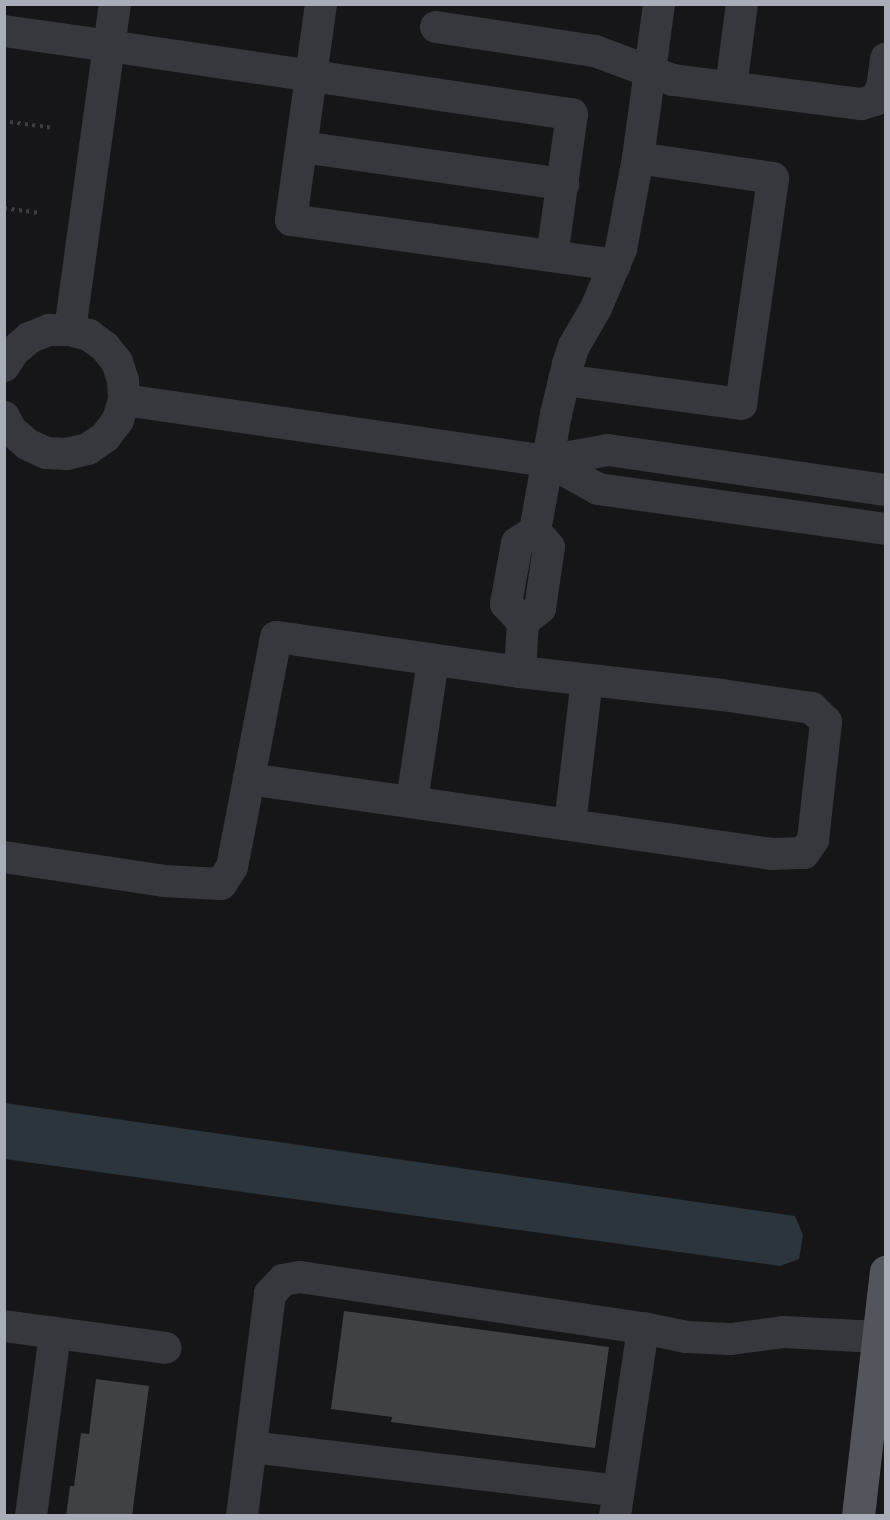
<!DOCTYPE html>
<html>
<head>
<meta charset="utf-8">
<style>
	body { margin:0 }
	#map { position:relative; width:890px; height:1520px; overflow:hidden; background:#161618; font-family:Mulish,sans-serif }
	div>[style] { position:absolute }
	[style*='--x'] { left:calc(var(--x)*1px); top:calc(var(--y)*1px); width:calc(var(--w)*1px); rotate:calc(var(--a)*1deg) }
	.water>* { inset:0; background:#2c353c }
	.building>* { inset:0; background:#404145 }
	.path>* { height:4px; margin-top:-2px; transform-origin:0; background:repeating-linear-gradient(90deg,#3d3f44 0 3px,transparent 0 7.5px) }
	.minor>* { height:32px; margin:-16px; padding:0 16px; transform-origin:16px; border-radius:16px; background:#37383d }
	.major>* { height:33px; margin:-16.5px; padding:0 16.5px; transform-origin:16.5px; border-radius:16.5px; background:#53555c }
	span { translate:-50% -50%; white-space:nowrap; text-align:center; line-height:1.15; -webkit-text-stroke:5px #111113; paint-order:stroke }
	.frame { position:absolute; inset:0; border:6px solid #a8adb8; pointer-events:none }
</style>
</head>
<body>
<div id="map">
	<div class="water">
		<div style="clip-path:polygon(5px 1103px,795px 1216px,803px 1235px,799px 1259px,780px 1266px,5px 1159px)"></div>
	</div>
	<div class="building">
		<div style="clip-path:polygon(344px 1311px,609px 1347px,595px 1448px,391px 1422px,392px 1417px,331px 1409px)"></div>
		<div style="clip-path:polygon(96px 1379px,149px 1386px,132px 1516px,66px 1516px,70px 1486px,74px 1486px,81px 1433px,89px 1434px)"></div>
	</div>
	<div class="path">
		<div style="--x:10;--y:122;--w:44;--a:7.8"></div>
		<div style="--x:4;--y:208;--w:37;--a:8"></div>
	</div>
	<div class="minor">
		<div style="--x:321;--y:4;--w:218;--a:97.9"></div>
		<div style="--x:291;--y:220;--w:327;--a:7.9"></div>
		<div style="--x:436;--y:27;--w:161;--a:8.6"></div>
		<div style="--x:595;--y:51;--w:83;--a:20.4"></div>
		<div style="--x:673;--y:80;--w:190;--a:7.3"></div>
		<div style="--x:861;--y:104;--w:15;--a:-16"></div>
		<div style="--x:875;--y:100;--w:14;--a:-60"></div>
		<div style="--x:882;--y:88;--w:30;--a:-82"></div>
		<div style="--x:4;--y:31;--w:106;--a:8.1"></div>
		<div style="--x:109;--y:46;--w:42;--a:-81.9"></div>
		<div style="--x:731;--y:87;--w:84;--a:-82.5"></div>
		<div style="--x:302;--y:147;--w:264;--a:8.1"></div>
		<div style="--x:70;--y:330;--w:287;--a:-82.2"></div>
		<div style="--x:109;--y:46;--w:468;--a:8.4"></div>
		<div style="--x:572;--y:114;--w:143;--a:98"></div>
		<div style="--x:4;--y:366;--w:17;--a:-57"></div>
		<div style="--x:13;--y:352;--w:21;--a:-41"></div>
		<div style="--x:29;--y:338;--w:22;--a:-22"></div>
		<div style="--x:49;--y:330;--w:21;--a:0"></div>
		<div style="--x:70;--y:330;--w:20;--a:15"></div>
		<div style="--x:89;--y:335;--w:20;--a:37"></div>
		<div style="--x:105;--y:347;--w:19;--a:51"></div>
		<div style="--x:117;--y:362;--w:19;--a:72"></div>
		<div style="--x:123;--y:380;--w:20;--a:87"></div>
		<div style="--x:124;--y:400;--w:21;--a:107"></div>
		<div style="--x:118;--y:420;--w:21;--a:127"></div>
		<div style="--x:105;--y:437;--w:21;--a:145"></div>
		<div style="--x:88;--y:449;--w:22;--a:167"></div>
		<div style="--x:67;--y:454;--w:21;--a:-177"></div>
		<div style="--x:46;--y:453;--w:21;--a:-155"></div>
		<div style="--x:27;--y:444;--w:21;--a:-139"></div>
		<div style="--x:11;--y:430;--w:15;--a:-118"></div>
		<div style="--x:564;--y:380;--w:179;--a:7.7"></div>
		<div style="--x:741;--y:404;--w:228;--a:-81.9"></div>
		<div style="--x:773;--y:178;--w:136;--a:-171.6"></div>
		<div style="--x:124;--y:400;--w:428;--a:8.2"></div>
		<div style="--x:548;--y:461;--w:61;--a:-10.4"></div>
		<div style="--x:608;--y:450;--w:281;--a:8.2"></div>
		<div style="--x:548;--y:461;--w:57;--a:29.2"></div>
		<div style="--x:598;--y:489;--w:291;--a:7.9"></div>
		<div style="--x:535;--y:531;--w:21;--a:49"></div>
		<div style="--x:549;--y:547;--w:62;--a:98.4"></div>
		<div style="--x:540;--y:608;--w:22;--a:141"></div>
		<div style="--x:523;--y:622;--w:25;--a:-133"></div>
		<div style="--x:506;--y:604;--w:62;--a:-79.8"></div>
		<div style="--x:517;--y:543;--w:22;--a:-34"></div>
		<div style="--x:535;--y:531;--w:119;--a:-79.8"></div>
		<div style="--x:556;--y:414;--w:51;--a:-76.5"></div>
		<div style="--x:568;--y:364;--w:19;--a:-72"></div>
		<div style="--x:574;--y:346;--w:44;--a:-59.9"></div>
		<div style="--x:596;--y:308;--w:64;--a:-67"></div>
		<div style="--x:621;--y:249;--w:93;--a:-79.4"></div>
		<div style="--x:638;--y:158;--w:155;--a:-82.2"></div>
		<div style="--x:520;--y:672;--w:246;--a:-171.8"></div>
		<div style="--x:276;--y:637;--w:145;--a:100.8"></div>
		<div style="--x:249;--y:779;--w:528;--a:8.16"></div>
		<div style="--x:772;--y:854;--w:32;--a:-2"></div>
		<div style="--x:804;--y:853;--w:16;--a:-55"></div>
		<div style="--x:813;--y:840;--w:119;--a:-83.7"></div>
		<div style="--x:826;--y:722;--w:20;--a:-135"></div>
		<div style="--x:812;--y:708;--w:91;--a:-171.8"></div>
		<div style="--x:722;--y:695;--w:203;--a:-173.5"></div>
		<div style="--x:520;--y:672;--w:50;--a:-86.6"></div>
		<div style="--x:412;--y:801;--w:143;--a:-81.5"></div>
		<div style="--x:570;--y:824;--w:145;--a:-83.3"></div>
		<div style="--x:4;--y:857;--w:162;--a:8.5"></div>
		<div style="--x:164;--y:881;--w:57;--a:3"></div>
		<div style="--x:221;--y:884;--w:20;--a:-57"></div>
		<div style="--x:232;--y:867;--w:90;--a:-79.1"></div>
		<div style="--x:4;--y:1326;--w:163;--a:7.7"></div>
		<div style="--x:251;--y:1447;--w:370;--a:6.8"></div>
		<div style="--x:31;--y:1516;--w:185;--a:-82.5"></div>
		<div style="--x:242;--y:1516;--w:224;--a:-82.8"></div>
		<div style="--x:270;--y:1294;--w:19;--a:-47"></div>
		<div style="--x:283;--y:1280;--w:17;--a:-10"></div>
		<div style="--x:300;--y:1277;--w:347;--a:8.5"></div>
		<div style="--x:643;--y:1328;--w:44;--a:11.8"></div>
		<div style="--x:686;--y:1337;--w:45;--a:2.5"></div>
		<div style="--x:731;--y:1339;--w:53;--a:-7.5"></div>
		<div style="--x:784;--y:1332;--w:94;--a:3"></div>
		<div style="--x:615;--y:1516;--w:190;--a:-81.5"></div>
	</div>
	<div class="major">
		<div style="--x:858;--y:1516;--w:246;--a:-83.5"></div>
	</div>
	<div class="frame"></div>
</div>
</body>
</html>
